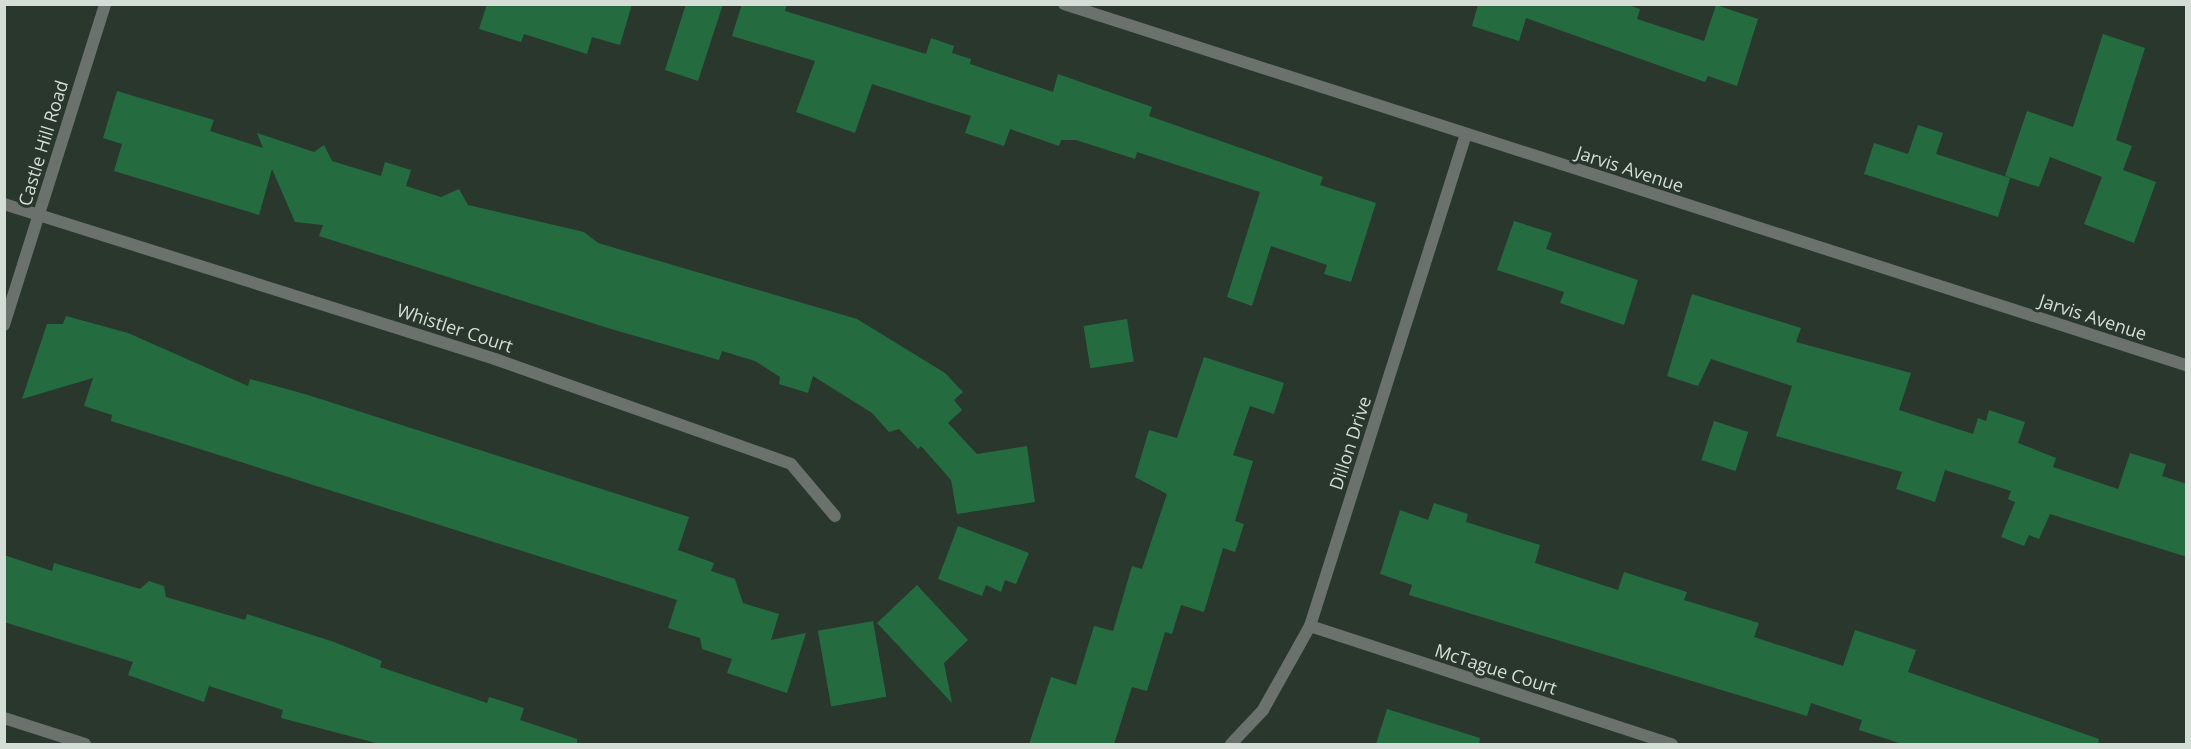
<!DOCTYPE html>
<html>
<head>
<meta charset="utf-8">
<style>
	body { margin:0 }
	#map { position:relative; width:2191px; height:749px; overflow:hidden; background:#29372d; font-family:"Open Sans",sans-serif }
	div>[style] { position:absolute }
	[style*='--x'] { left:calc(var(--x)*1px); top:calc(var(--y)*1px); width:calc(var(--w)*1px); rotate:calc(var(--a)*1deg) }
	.building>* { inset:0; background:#246c40; transform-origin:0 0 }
	.street>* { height:12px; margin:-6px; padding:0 6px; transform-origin:6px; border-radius:6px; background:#6b716c }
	span { translate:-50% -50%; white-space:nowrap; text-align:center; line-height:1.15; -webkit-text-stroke:6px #29372d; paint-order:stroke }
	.street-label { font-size:18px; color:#d5ddd7 }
	.frame { position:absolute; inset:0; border:6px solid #d5ddd7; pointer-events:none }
</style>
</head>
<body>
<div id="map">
	<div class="building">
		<div style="clip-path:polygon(487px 4px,632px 4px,620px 45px,592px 37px,587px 54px,524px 34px,521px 42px,479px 29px)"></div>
		<div style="clip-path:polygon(686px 4px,723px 4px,698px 81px,665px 70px)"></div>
		<div style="clip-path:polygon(742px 4px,787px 4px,785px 11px,926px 54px,931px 38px,954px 46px,952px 53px,971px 59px,970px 64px,1053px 92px,1058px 74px,1152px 107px,1149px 116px,1323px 177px,1320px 185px,1376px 203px,1351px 282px,1324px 274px,1327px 265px,1271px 246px,1252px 306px,1227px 297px,1260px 192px,1137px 152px,1135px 159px,1076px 140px,1061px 140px,1059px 146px,1010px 129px,1004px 146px,965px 133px,971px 116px,872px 84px,855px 133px,796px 112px,815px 61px,732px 36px)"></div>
		<div style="clip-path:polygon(1478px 4px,1625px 4px,1640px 9px,1637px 19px,1704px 41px,1716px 5px,1758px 19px,1737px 86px,1708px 76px,1705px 82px,1526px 18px,1519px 41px,1472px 26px)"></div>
		<div style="clip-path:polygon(2103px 34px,2145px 48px,2116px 140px,2132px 146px,2123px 170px,2156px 182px,2134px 243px,2084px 224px,2102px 177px,2050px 157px,2039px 187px,2005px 176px,2027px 111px,2073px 127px)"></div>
		<div style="clip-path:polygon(117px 91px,214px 120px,210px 131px,263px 148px,257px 133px,314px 152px,324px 145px,332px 161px,381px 176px,385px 162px,411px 170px,406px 186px,441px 197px,459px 189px,468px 205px,584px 232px,598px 243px,857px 319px,945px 373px,963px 392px,954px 400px,962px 410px,948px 423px,977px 454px,1027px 446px,1035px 502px,957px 514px,951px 480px,921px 446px,918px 449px,899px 429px,889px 432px,872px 413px,813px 376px,808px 393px,779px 384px,780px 377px,755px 361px,722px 351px,719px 360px,611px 329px,319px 236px,323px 225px,295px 222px,272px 169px,259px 215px,114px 171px,122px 144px,103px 138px)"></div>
		<div style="clip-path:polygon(1918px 125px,1943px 133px,1936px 154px,2010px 178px,1998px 217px,1864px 174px,1874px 143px,1908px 154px)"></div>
		<div style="clip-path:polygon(1514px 221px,1552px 233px,1546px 249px,1638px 280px,1624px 325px,1560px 303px,1564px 292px,1497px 270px)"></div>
		<div style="clip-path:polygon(1692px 294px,1801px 328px,1796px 342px,1911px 373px,1899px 410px,1973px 434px,1978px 418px,1986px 421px,1989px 410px,2025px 422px,2018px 443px,2056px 458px,2053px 467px,2118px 489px,2130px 453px,2166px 464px,2162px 476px,2187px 484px,2187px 557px,2050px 514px,2039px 539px,2029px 535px,2024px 546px,2001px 537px,2015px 502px,2008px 499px,2011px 491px,1945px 470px,1935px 502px,1896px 489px,1902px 472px,1776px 436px,1792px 386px,1711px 359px,1698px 386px,1667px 376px)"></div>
		<div style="clip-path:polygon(66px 316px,128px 333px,248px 386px,250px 379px,308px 395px,689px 517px,678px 550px,714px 563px,711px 571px,735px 579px,743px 603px,779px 614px,771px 640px,806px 633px,787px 693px,727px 673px,732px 659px,702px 649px,700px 638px,668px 628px,677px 600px,111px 421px,112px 415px,84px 406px,93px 378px,22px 399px,47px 324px,63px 324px)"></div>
		<div style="left:1127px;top:319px;width:43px;height:44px;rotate:81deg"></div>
		<div style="clip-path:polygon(1204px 357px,1284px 383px,1274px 414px,1250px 406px,1233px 455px,1253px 461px,1235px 521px,1244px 524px,1235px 552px,1223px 548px,1204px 612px,1181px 605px,1172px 634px,1165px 632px,1147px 691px,1132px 687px,1114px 744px,1029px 744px,1051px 677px,1076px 685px,1094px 626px,1113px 631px,1132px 566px,1142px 569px,1167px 494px,1135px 477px,1149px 430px,1177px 438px)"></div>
		<div style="left:1714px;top:421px;width:36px;height:41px;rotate:18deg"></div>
		<div style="clip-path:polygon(1434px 503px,1468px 514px,1466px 522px,1540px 545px,1535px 563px,1618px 590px,1624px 572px,1687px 592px,1684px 600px,1759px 623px,1754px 637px,1843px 666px,1855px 630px,1916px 650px,1908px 672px,2099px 739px,2098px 744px,1902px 744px,1859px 730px,1862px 720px,1811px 703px,1807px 716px,1409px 595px,1412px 585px,1380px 574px,1400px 510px,1428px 520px)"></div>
		<div style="clip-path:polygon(958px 526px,1029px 553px,1016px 584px,1005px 580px,1001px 592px,986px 585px,982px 596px,938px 579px)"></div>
		<div style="clip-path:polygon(4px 555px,52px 571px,54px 563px,140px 589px,149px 581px,164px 586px,166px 597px,245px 620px,247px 614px,334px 642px,382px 661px,380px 667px,487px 703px,489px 697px,524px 708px,520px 720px,577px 739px,577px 744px,380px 744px,281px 718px,283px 710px,209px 686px,204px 702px,128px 675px,133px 662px,4px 622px)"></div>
		<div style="clip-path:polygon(917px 585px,968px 640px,944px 663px,952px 703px,877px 623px)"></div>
		<div style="left:873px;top:621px;width:77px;height:56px;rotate:80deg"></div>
		<div style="clip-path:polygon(1387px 709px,1480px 738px,1479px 744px,1376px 744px)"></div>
	</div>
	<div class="street">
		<div style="--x:1064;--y:4;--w:1179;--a:17.84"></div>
		<div style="--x:4;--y:204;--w:515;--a:17.52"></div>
		<div style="--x:495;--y:359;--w:314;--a:19.5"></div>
		<div style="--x:791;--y:464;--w:68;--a:49.8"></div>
		<div style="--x:4;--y:325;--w:337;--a:-72.5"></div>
		<div style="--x:1310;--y:626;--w:381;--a:18.1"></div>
		<div style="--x:4;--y:718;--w:85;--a:17.8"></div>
		<div style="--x:1231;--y:744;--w:47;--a:-46.7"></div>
		<div style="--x:1263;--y:710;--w:96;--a:-60.8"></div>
		<div style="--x:1310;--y:626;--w:516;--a:-72.41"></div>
	</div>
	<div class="street-label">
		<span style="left:43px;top:143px;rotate:-73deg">Castle Hill Road</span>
		<span style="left:1630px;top:169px;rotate:18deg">Jarvis Avenue</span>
		<span style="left:2093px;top:317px;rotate:18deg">Jarvis Avenue</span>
		<span style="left:455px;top:328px;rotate:18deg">Whistler Court</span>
		<span style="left:1350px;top:443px;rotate:-72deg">Dillon Drive</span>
		<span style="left:1496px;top:669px;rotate:18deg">McTague Court</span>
	</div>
	<div class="frame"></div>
</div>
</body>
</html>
